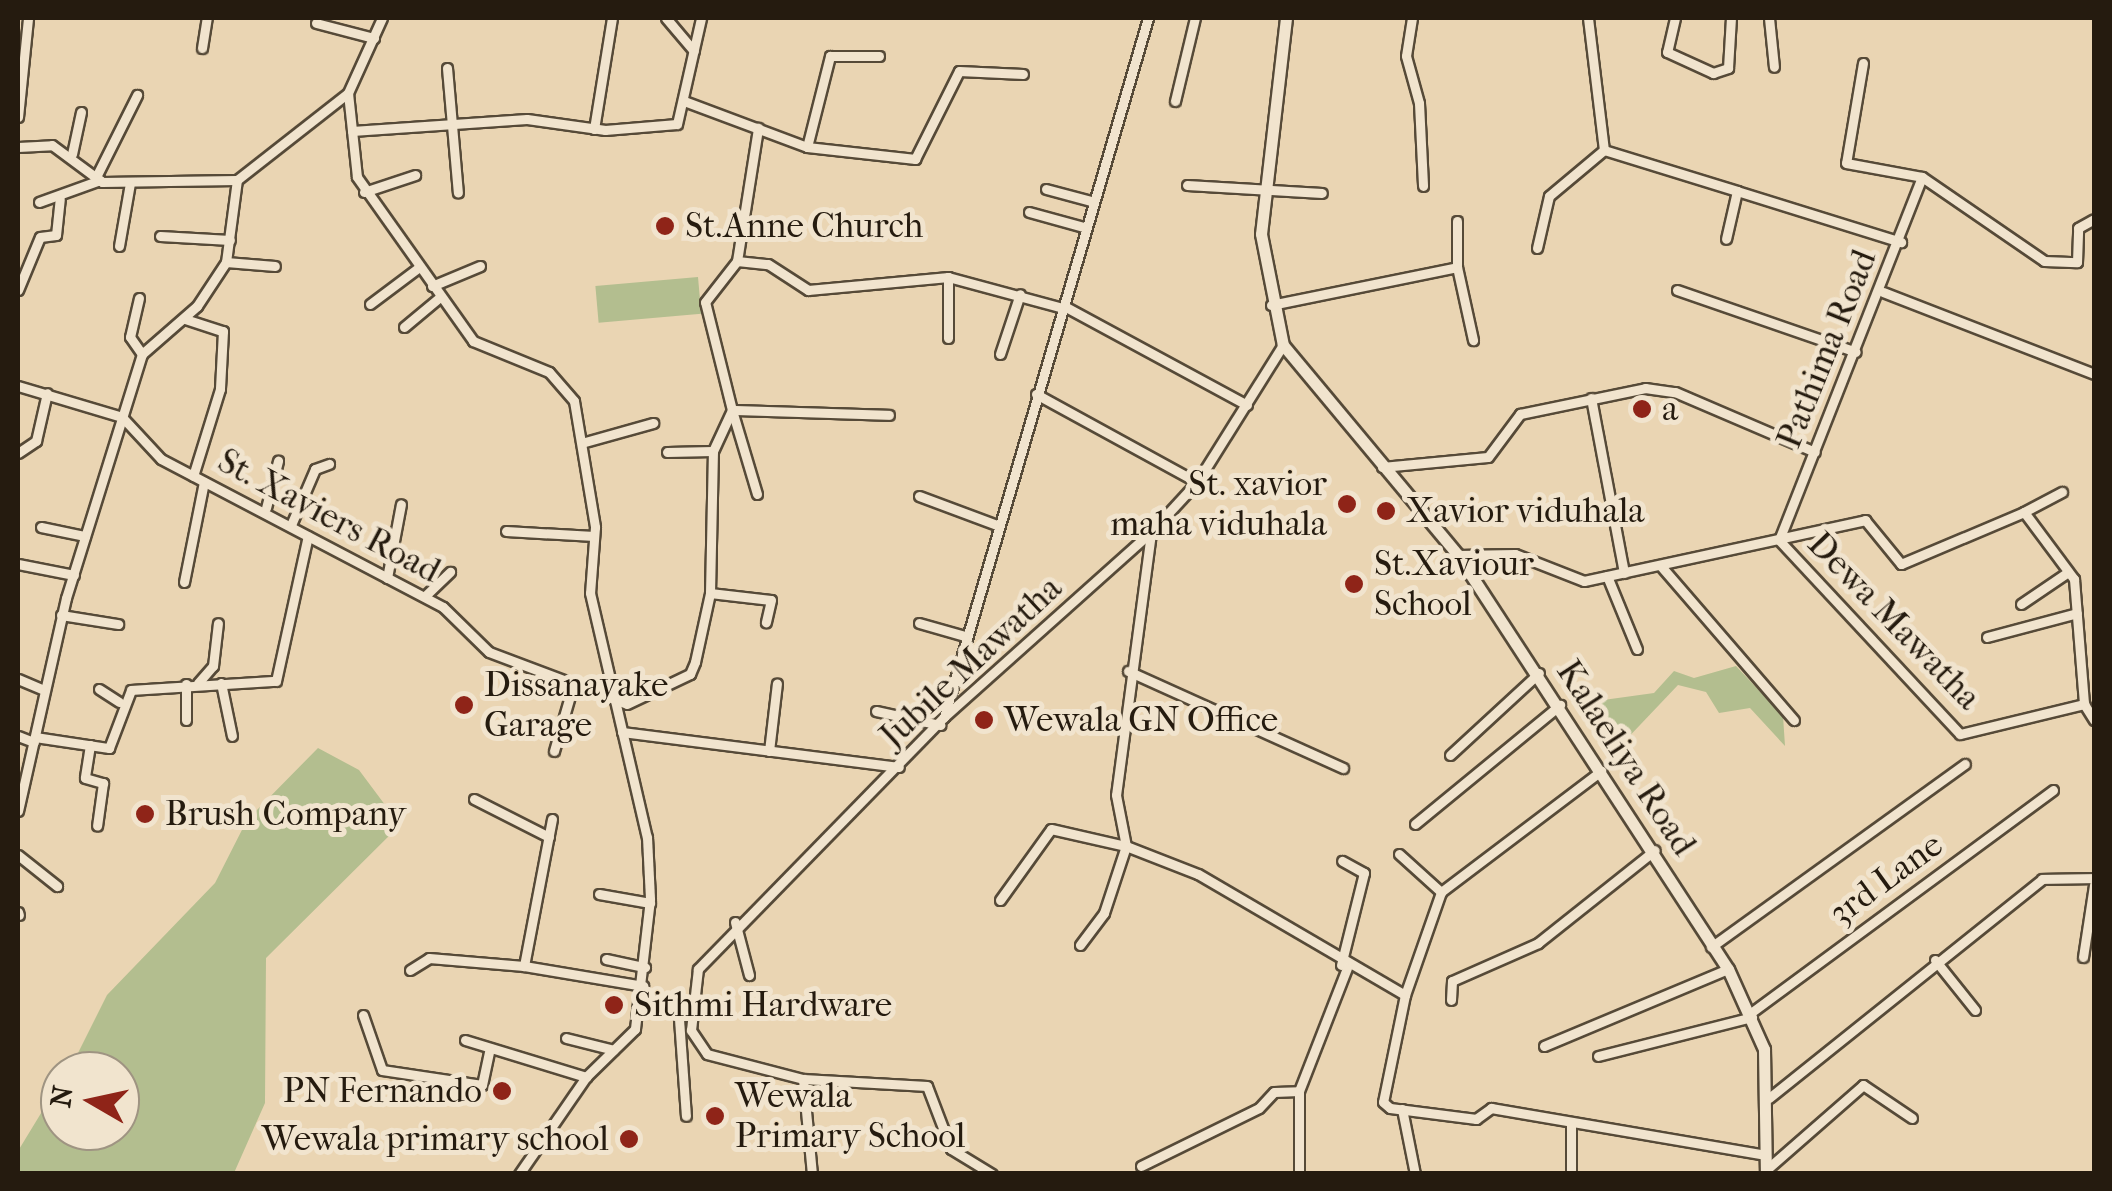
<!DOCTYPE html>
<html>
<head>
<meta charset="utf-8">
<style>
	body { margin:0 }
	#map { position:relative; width:2112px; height:1191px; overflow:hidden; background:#ead5b3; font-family:"IM FELL French Canon",serif }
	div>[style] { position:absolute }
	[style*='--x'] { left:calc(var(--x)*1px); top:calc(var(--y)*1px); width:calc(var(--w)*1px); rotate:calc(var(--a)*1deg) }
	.green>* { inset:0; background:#b3be8f; transform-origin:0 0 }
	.roads { filter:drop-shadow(2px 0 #564a38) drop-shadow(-2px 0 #564a38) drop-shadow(0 2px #564a38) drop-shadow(0 -2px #564a38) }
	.minor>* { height:9px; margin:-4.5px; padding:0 4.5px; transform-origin:4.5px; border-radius:4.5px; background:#f1e4ce }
	.tertiary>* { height:11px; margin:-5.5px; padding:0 5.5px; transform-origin:5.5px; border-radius:5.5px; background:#f1e4ce }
	.dots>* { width:28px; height:28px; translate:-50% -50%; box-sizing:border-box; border:5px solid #f1e4ce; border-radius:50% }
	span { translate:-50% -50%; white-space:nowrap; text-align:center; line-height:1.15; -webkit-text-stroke:10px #f1e4ce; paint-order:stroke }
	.poi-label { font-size:35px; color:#251b0f }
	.left { translate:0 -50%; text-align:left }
	.right { translate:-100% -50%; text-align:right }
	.street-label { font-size:35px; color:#251b0f }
	.frame { position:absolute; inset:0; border:20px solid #251b0f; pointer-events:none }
	.north { position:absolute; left:40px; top:1051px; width:100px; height:100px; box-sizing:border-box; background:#f1e4ce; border:2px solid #9f9482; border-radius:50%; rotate:279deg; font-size:28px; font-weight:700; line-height:40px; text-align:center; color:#251b0f }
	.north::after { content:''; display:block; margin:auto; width:35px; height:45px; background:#8f2418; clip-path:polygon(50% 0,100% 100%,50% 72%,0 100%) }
</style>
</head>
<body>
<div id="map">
	<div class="green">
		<div style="left:698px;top:277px;width:37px;height:103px;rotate:85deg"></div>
		<div style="clip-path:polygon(1736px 666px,1783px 716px,1785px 746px,1750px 708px,1719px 713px,1706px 692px,1678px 685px,1621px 745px,1605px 745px,1582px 712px,1589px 702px,1654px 693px,1674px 671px,1694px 678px)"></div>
		<div style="clip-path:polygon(318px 748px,359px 770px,400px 825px,266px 958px,265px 1103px,234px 1173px,18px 1173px,18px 1151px,60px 1082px,60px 1131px,120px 1131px,120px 1071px,69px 1071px,107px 995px,215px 883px,247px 820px)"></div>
	</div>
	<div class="roads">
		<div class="minor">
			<div style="--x:382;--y:18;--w:82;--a:114.4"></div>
			<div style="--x:348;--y:93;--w:84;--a:83.9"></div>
			<div style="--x:357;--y:177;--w:201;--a:54.7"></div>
			<div style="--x:473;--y:341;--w:82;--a:22.2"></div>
			<div style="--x:549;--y:372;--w:38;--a:49"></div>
			<div style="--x:574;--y:401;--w:128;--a:80.5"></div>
			<div style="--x:595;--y:527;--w:66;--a:94.3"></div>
			<div style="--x:590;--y:593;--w:251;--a:76.9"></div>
			<div style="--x:647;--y:837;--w:62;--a:87.2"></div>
			<div style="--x:650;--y:899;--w:131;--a:96.6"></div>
			<div style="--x:635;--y:1029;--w:69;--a:135.6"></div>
			<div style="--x:586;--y:1077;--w:118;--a:124.6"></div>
			<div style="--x:666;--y:18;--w:43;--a:49.7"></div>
			<div style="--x:1412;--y:18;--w:38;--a:99"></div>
			<div style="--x:1406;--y:56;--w:49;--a:74.5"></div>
			<div style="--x:1419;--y:103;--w:83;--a:87.2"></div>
			<div style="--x:1588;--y:18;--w:133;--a:83.1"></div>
			<div style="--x:1604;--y:150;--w:139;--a:17.1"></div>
			<div style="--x:1737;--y:191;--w:49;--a:102.9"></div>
			<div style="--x:1675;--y:18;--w:35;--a:103"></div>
			<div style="--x:1667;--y:52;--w:51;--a:24.5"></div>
			<div style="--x:1713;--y:73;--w:16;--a:-18"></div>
			<div style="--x:1728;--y:68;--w:50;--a:-86.6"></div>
			<div style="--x:1769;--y:18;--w:49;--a:84.2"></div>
			<div style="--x:316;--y:23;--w:60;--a:14.5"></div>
			<div style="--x:202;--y:48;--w:30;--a:-81"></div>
			<div style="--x:1863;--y:63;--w:101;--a:99.6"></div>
			<div style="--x:1846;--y:163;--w:77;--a:10.4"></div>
			<div style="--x:1922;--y:177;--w:148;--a:34.5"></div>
			<div style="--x:2044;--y:261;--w:33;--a:2"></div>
			<div style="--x:2077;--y:262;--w:34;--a:-88"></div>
			<div style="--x:2078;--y:228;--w:18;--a:-29"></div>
			<div style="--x:447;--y:68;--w:125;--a:85"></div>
			<div style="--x:684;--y:101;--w:131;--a:20.5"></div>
			<div style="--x:807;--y:147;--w:109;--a:6.3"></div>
			<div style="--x:915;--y:159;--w:98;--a:-63.4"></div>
			<div style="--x:959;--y:71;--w:64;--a:2.7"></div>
			<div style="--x:1175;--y:101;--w:85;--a:-76.5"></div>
			<div style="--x:18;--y:117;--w:100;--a:-84.2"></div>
			<div style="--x:594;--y:129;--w:112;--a:-80.8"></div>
			<div style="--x:352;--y:131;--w:175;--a:-3.9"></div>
			<div style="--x:527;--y:119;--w:79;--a:8"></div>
			<div style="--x:605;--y:130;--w:72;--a:-4.8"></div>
			<div style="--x:677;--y:124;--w:109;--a:-77.2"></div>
			<div style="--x:18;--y:147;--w:34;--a:-3"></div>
			<div style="--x:52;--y:145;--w:62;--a:36.5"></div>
			<div style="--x:102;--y:182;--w:135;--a:-0.8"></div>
			<div style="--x:807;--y:147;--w:94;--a:-75.8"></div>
			<div style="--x:830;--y:56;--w:49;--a:0"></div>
			<div style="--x:72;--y:154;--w:43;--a:-77.9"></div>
			<div style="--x:96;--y:177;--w:92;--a:-63.4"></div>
			<div style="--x:1187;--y:185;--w:135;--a:3.4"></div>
			<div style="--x:1046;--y:189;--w:47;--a:14.9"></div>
			<div style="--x:1737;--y:191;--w:172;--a:17.3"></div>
			<div style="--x:364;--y:192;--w:54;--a:-18.4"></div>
			<div style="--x:39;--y:202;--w:65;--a:-19.8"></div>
			<div style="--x:1029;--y:212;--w:57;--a:15.3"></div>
			<div style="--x:160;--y:236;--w:70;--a:3.3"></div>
			<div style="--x:119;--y:246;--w:64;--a:-80.1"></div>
			<div style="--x:1537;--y:248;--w:53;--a:-77"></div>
			<div style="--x:1549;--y:196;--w:72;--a:-39.9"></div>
			<div style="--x:737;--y:261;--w:31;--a:6"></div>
			<div style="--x:768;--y:264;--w:48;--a:33"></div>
			<div style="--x:808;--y:290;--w:141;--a:-5.3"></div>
			<div style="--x:948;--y:277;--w:119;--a:15.1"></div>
			<div style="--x:226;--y:262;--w:49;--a:4.7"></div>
			<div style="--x:1457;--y:267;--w:46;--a:-90"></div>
			<div style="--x:432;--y:286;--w:52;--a:-22.6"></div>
			<div style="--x:18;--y:290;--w:57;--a:-67.5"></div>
			<div style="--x:40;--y:237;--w:16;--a:-7"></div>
			<div style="--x:56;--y:235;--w:36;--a:-84"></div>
			<div style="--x:1677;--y:290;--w:189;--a:19.1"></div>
			<div style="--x:1883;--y:292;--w:226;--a:21.2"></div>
			<div style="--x:139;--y:298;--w:40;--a:103"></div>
			<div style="--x:130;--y:337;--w:21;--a:55"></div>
			<div style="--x:370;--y:304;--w:60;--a:-36.9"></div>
			<div style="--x:1271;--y:305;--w:190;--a:-11.5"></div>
			<div style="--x:1457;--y:267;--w:75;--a:77.6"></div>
			<div style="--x:1064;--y:306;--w:208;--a:28.4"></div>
			<div style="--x:185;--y:319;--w:40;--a:18"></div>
			<div style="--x:223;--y:331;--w:58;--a:93"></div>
			<div style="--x:220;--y:389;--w:91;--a:107.2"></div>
			<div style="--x:404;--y:327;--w:47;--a:-39.8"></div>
			<div style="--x:948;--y:338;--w:61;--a:-90"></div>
			<div style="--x:1000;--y:354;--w:63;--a:-71.6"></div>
			<div style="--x:18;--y:386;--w:109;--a:16.6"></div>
			<div style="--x:122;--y:417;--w:57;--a:47.1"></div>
			<div style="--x:161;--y:459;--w:318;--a:27.7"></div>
			<div style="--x:443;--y:607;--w:64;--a:44.4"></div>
			<div style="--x:489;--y:652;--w:147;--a:20.6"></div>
			<div style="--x:627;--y:704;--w:70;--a:-25.5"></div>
			<div style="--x:690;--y:674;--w:13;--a:-67"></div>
			<div style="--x:695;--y:662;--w:71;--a:-77.7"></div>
			<div style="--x:710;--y:593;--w:142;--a:-88.8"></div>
			<div style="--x:713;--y:451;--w:45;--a:-65.1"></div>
			<div style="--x:732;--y:410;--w:111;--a:-104"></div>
			<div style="--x:705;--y:302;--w:52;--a:-52"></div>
			<div style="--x:737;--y:261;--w:135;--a:-81"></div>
			<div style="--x:1036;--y:394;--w:183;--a:28.7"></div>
			<div style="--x:1591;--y:398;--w:178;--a:79.3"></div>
			<div style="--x:585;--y:442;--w:71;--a:-15.6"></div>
			<div style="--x:667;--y:452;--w:46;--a:-1.2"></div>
			<div style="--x:18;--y:453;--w:22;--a:-34"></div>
			<div style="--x:36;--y:441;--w:49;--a:-77.1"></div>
			<div style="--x:1382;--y:467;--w:106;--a:-5.4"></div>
			<div style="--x:1488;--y:457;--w:54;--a:-53.3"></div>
			<div style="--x:1520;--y:414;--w:128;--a:-11.7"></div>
			<div style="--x:1645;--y:388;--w:30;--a:8"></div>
			<div style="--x:1675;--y:392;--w:152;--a:23.2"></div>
			<div style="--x:757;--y:494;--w:88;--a:-106.6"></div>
			<div style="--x:732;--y:410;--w:157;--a:1.8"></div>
			<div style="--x:919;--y:496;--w:83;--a:20.4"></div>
			<div style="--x:266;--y:508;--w:49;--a:-75.7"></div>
			<div style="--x:2024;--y:512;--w:43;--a:-27.8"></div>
			<div style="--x:291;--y:525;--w:61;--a:-66.8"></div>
			<div style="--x:315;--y:469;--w:15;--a:-20"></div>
			<div style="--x:41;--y:527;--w:45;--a:11.6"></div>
			<div style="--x:506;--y:531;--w:88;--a:3.3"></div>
			<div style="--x:1151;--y:533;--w:264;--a:97.6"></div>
			<div style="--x:1116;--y:795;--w:52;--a:78.9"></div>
			<div style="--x:1126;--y:846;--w:77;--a:21.3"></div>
			<div style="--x:1198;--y:874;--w:240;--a:30.3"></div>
			<div style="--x:1405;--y:995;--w:109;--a:101.6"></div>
			<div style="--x:1383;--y:1102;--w:9;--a:41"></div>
			<div style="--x:1390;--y:1108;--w:87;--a:7.3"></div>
			<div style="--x:1476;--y:1119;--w:19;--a:-36"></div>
			<div style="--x:1491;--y:1108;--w:279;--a:9.7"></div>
			<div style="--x:1779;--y:540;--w:265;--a:47"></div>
			<div style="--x:1960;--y:734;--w:128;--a:-13.6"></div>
			<div style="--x:1779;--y:540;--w:390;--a:-68.5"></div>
			<div style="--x:1458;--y:555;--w:57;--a:-1"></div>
			<div style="--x:1515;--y:554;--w:74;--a:21.4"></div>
			<div style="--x:1584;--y:581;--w:288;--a:-12.2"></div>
			<div style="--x:1865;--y:520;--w:57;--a:50.7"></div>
			<div style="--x:1901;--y:564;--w:134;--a:-22.9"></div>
			<div style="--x:2024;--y:512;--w:84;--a:53.3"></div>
			<div style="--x:2074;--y:579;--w:125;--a:85.4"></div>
			<div style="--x:2084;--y:704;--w:19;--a:58"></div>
			<div style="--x:18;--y:564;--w:57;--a:11.1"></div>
			<div style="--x:1660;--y:565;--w:205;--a:49.2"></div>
			<div style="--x:1607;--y:576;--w:79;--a:67.7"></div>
			<div style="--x:387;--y:578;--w:75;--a:-79.3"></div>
			<div style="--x:184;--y:582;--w:102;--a:-78.7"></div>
			<div style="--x:710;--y:593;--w:61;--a:6.5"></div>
			<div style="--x:771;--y:600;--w:23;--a:103"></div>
			<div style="--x:425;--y:596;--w:35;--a:-44"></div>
			<div style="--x:2021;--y:604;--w:57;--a:-34.2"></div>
			<div style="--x:61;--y:615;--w:58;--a:9"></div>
			<div style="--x:919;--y:623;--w:48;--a:15.8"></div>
			<div style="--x:1987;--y:637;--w:93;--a:-14.9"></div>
			<div style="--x:1128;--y:671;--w:236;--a:24.3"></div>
			<div style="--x:18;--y:679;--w:28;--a:23"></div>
			<div style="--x:198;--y:683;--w:23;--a:-49"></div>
			<div style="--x:213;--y:666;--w:43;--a:-83.4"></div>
			<div style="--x:221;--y:683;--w:54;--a:78.3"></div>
			<div style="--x:186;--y:684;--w:36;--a:90"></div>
			<div style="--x:99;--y:689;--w:24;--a:33"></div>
			<div style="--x:876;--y:711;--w:66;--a:12.3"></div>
			<div style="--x:944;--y:717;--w:728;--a:-73.73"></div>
			<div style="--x:622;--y:732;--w:279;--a:7.2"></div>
			<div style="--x:18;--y:736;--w:17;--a:21"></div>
			<div style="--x:35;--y:737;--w:75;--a:8.5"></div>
			<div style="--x:109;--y:748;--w:62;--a:-69.2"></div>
			<div style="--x:131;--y:690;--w:145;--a:-3.6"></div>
			<div style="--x:276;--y:681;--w:148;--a:-77.6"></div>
			<div style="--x:90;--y:745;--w:33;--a:99"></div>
			<div style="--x:85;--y:778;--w:19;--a:16"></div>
			<div style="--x:103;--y:783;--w:43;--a:97.9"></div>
			<div style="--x:554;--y:751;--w:65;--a:-73.8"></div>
			<div style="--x:769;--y:751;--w:68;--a:-83.3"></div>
			<div style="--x:1450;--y:755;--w:121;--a:-42.7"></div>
			<div style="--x:474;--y:799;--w:84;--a:26.9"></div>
			<div style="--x:18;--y:811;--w:218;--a:-77.3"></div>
			<div style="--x:66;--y:598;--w:256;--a:-72.7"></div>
			<div style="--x:142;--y:354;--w:73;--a:-41.1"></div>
			<div style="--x:197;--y:306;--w:53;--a:-56.6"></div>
			<div style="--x:226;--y:262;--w:83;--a:-82.4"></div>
			<div style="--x:237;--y:180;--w:141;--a:-38.1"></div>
			<div style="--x:552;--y:819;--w:150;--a:100.8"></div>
			<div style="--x:524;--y:966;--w:121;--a:9.5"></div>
			<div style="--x:1415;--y:824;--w:188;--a:-39.4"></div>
			<div style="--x:1399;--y:854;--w:57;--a:42.1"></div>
			<div style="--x:18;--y:855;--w:50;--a:38.5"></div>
			<div style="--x:599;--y:894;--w:52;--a:10"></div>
			<div style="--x:1000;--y:900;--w:87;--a:-54.3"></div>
			<div style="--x:1051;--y:829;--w:77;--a:12.8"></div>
			<div style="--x:1126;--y:846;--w:71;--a:108.2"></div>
			<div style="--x:1104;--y:913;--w:40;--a:127"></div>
			<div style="--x:18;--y:912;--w:3;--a:72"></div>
			<div style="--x:735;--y:922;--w:55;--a:75.2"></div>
			<div style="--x:1711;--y:947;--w:313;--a:-35.8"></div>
			<div style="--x:2083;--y:957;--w:73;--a:-81.3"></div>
			<div style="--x:606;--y:959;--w:40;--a:12"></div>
			<div style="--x:1935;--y:960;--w:64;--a:51.3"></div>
			<div style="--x:1341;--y:965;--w:95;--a:-76"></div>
			<div style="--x:1364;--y:873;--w:25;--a:-151"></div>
			<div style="--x:410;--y:970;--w:22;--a:-32"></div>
			<div style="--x:429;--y:958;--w:95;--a:4.8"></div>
			<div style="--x:1405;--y:995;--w:109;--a:-70.7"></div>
			<div style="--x:1441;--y:892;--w:201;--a:-37.1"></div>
			<div style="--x:642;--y:999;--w:43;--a:9.5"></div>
			<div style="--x:1451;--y:1000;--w:19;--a:-87"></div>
			<div style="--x:1452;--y:981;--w:94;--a:-23.8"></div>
			<div style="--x:1538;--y:943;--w:149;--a:-38.5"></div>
			<div style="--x:678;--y:1005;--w:111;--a:85.9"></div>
			<div style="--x:1752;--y:1012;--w:374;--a:-36.4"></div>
			<div style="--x:363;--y:1015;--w:58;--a:70.9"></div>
			<div style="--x:382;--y:1070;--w:101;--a:8.5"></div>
			<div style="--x:482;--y:1085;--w:34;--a:-78"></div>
			<div style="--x:566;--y:1038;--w:49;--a:14"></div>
			<div style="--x:465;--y:1040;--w:127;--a:17"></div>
			<div style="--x:1544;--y:1046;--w:199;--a:-22.7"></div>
			<div style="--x:1598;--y:1056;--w:159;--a:-14.2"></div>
			<div style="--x:803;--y:1079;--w:95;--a:84.6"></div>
			<div style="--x:1769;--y:1098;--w:350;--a:-38.7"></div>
			<div style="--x:2042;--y:879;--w:52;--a:-1.1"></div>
			<div style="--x:1402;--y:1109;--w:66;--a:78.7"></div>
			<div style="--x:1571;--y:1122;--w:52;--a:90"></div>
			<div style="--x:1141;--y:1166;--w:131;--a:-26.2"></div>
			<div style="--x:1259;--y:1108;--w:22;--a:-47"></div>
			<div style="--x:1274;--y:1092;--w:25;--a:-2"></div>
			<div style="--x:1766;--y:1170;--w:129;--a:-41.2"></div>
			<div style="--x:1863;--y:1085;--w:59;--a:34"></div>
			<div style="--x:992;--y:1174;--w:48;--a:-148.6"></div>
			<div style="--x:951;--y:1149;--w:67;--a:-110.9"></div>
			<div style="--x:927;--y:1086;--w:124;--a:-176.8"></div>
			<div style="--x:803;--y:1079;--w:99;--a:-165.4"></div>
			<div style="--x:707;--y:1054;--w:29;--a:-124"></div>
			<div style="--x:691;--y:1030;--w:61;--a:-83.5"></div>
			<div style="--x:698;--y:969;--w:352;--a:-45.7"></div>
			<div style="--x:944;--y:717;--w:278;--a:-41.8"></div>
			<div style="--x:1151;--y:532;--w:68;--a:-47.4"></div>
			<div style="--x:1197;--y:482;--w:162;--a:-57.9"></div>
			<div style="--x:1299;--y:1174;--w:83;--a:-90"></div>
			<div style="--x:1299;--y:1091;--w:132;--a:-68.7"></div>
		</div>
		<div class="tertiary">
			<div style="--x:1286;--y:18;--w:217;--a:96.6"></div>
			<div style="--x:1261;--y:234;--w:113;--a:78.8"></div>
			<div style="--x:1283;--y:345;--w:273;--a:50.2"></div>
			<div style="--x:1458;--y:555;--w:494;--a:56.9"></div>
			<div style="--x:1728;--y:969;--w:88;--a:65.8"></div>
			<div style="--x:1764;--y:1049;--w:125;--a:89.1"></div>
		</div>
	</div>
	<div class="dots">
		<div style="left:665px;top:226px;background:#8f2418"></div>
		<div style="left:1642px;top:409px;background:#8f2418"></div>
		<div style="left:1347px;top:504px;background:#8f2418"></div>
		<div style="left:1386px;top:511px;background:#8f2418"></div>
		<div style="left:1354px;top:584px;background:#8f2418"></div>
		<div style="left:464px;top:705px;background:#8f2418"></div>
		<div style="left:984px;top:720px;background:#8f2418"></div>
		<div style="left:145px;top:814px;background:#8f2418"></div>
		<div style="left:614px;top:1005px;background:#8f2418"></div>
		<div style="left:502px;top:1091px;background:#8f2418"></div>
		<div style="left:715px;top:1116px;background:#8f2418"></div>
		<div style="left:629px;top:1139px;background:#8f2418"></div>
	</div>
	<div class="poi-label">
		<span class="left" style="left:685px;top:226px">St.Anne Church</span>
		<span class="left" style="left:1662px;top:409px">a</span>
		<span class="right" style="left:1327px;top:504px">St. xavior<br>maha viduhala</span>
		<span class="left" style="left:1406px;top:511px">Xavior viduhala</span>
		<span class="left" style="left:1374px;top:584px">St.Xaviour<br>School</span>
		<span class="left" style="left:484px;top:705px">Dissanayake<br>Garage</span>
		<span class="left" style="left:1004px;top:720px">Wewala GN Office</span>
		<span class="left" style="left:165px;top:814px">Brush Company</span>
		<span class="left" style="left:634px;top:1005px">Sithmi Hardware</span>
		<span class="right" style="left:482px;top:1091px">PN Fernando</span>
		<span class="left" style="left:735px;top:1116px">Wewala<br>Primary School</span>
		<span class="right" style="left:609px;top:1139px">Wewala primary school</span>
	</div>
	<div class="street-label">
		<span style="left:1827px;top:349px;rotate:-68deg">Pathima Road</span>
		<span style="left:329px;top:516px;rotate:28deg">St. Xaviers Road</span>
		<span style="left:1894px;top:621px;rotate:46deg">Dewa Mawatha</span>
		<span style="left:971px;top:662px;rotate:-43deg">Jubile Mawatha</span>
		<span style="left:1626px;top:758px;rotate:57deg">Kalaeliya Road</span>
		<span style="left:1886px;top:879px;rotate:-36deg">3rd Lane</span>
	</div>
	<div class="frame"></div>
	<div class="north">N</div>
</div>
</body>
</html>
